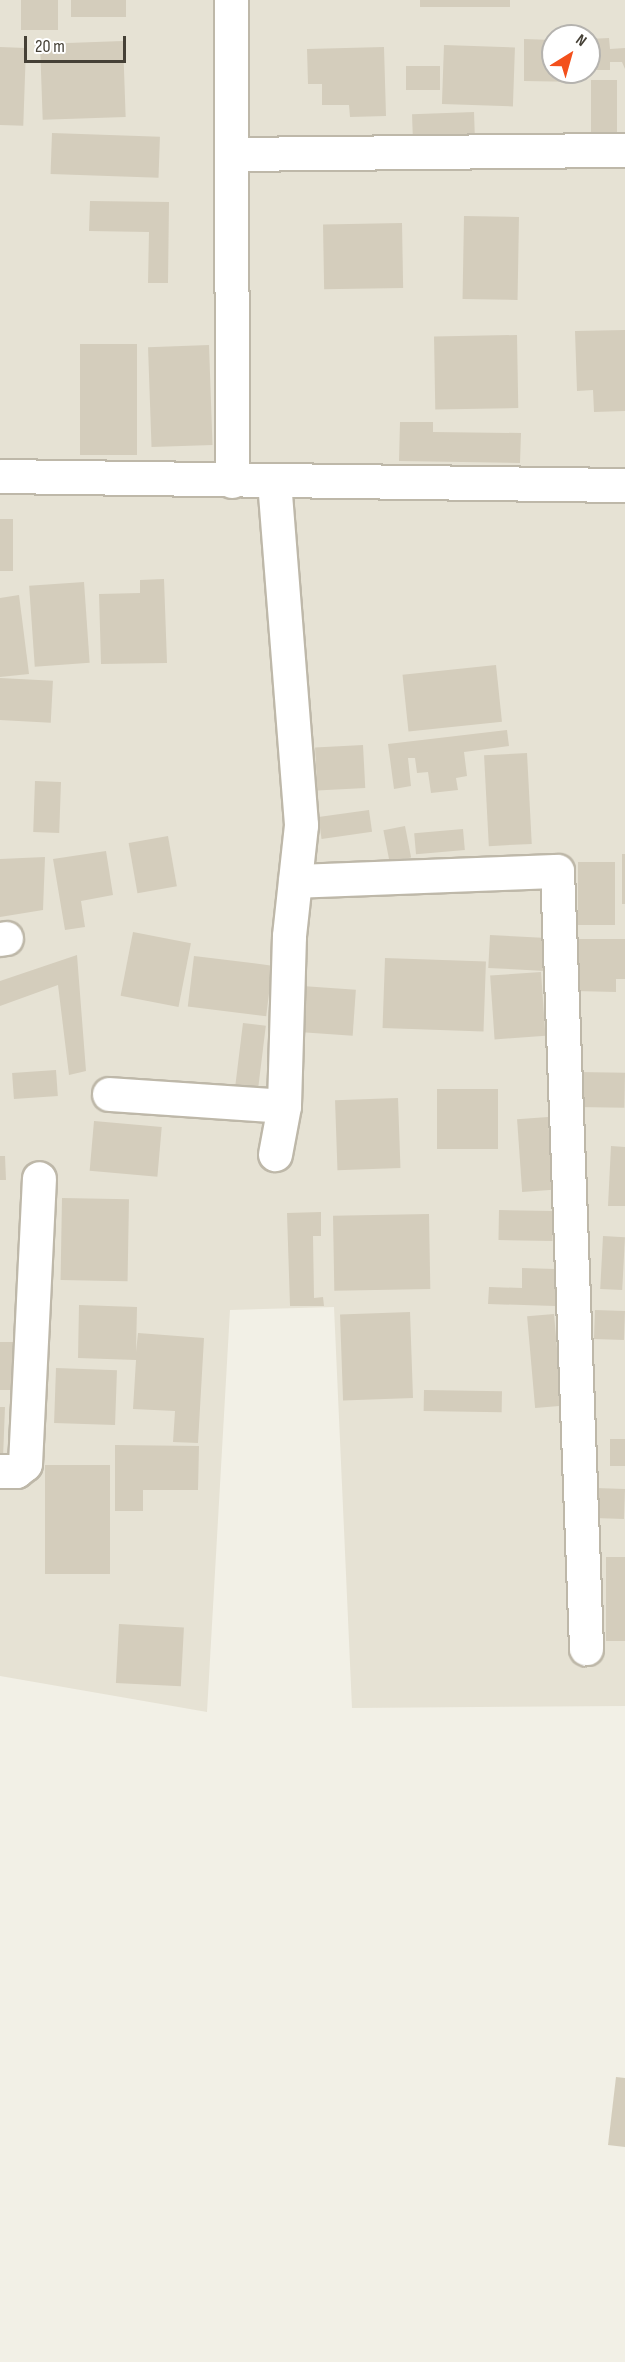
<!DOCTYPE html>
<html>
<head>
<meta charset="utf-8">
<style>
	body { margin:0 }
	#map { position:relative; width:625px; height:2362px; overflow:hidden; background:#f2f0e6; font-family:"Sofia Sans Condensed",sans-serif }
	div>[style] { position:absolute }
	[style*='--x'] { left:calc(var(--x)*1px); top:calc(var(--y)*1px); width:calc(var(--w)*1px); rotate:calc(var(--a)*1deg) }
	.residential>* { inset:0; background:#e6e2d4 }
	.building>* { inset:0; background:#d4cdbc; transform-origin:0 0 }
	.roads { filter:drop-shadow(2px 0 #beb8a9) drop-shadow(-2px 0 #beb8a9) drop-shadow(0 2px #beb8a9) drop-shadow(0 -2px #beb8a9) }
	.minor>* { height:33px; margin:-16.5px; padding:0 16.5px; transform-origin:16.5px; border-radius:16.5px; background:#fff }
	span { translate:-50% -50%; white-space:nowrap; text-align:center; line-height:1.15; -webkit-text-stroke:6px #fff; paint-order:stroke }
	.north { position:absolute; left:541px; top:24px; width:60px; height:60px; box-sizing:border-box; background:#fff; border:2px solid #b5b3af; border-radius:50%; rotate:37deg; font-size:16px; font-weight:700; line-height:24px; text-align:center; color:#454036 }
	.north::after { content:''; display:block; margin:auto; width:21px; height:27px; background:#f3501c; clip-path:polygon(50% 0,100% 100%,50% 72%,0 100%) }
	.scale { position:absolute; left:24px; top:36px; width:102px; height:27px; box-sizing:border-box; border:3px solid #454036; border-top:0; padding-left:8px; font-size:18px; line-height:21px; white-space:nowrap; color:#454036; -webkit-text-stroke:4px #fff; paint-order:stroke }
</style>
</head>
<body>
<div id="map">
	<div class="residential">
		<div style="clip-path:polygon(evenodd,0 0,625px 0,625px 1706px,352px 1708px,334px 1307px,230px 1310px,207px 1712px,0 1676px,0 0,553px 36px,589px 36px,589px 72px,553px 72px,553px 36px)"></div>
	</div>
	<div class="building">
		<div style="left:21px;top:0;width:37px;height:30px"></div>
		<div style="left:71px;top:0;width:55px;height:17px"></div>
		<div style="left:420px;top:0;width:90px;height:7px"></div>
		<div style="clip-path:polygon(609px 38px,610px 49px,625px 48px,625px 69px,622px 62px,610px 62px,610px 70px,589px 70px,589px 39px)"></div>
		<div style="clip-path:polygon(524px 39px,553px 40px,553px 72px,582px 72px,582px 82px,524px 81px)"></div>
		<div style="left:123px;top:41px;width:76px;height:83px;rotate:88deg"></div>
		<div style="left:444px;top:45px;width:71px;height:59px;rotate:2deg"></div>
		<div style="left:0;top:47px;width:26px;height:78px;rotate:2deg"></div>
		<div style="clip-path:polygon(384px 47px,386px 116px,350px 117px,349px 105px,322px 105px,322px 84px,308px 84px,307px 49px)"></div>
		<div style="left:440px;top:66px;width:24px;height:34px;rotate:90deg"></div>
		<div style="left:591px;top:80px;width:26px;height:60px"></div>
		<div style="left:474px;top:112px;width:24px;height:62px;rotate:88deg"></div>
		<div style="left:52px;top:133px;width:108px;height:41px;rotate:2deg"></div>
		<div style="clip-path:polygon(90px 201px,169px 202px,168px 283px,148px 283px,149px 232px,89px 231px)"></div>
		<div style="left:464px;top:216px;width:55px;height:83px;rotate:1deg"></div>
		<div style="left:402px;top:223px;width:65px;height:79px;rotate:89deg"></div>
		<div style="clip-path:polygon(625px 330px,625px 411px,594px 412px,593px 390px,577px 391px,575px 331px)"></div>
		<div style="left:517px;top:335px;width:73px;height:83px;rotate:89deg"></div>
		<div style="left:80px;top:344px;width:57px;height:111px"></div>
		<div style="left:209px;top:345px;width:100px;height:61px;rotate:88deg"></div>
		<div style="clip-path:polygon(400px 422px,433px 422px,433px 432px,521px 433px,520px 463px,399px 461px)"></div>
		<div style="left:0;top:519px;width:13px;height:52px"></div>
		<div style="clip-path:polygon(164px 579px,167px 663px,101px 664px,99px 594px,140px 593px,140px 580px)"></div>
		<div style="left:84px;top:582px;width:81px;height:55px;rotate:86deg"></div>
		<div style="clip-path:polygon(19px 595px,29px 674px,0 677px,0 598px)"></div>
		<div style="left:496px;top:665px;width:57px;height:94px;rotate:84deg"></div>
		<div style="left:0;top:678px;width:53px;height:42px;rotate:3deg"></div>
		<div style="clip-path:polygon(507px 730px,509px 746px,464px 752px,467px 776px,456px 778px,458px 790px,431px 793px,428px 772px,417px 773px,415px 758px,408px 758px,411px 786px,394px 789px,388px 744px)"></div>
		<div style="left:363px;top:745px;width:43px;height:48px;rotate:87deg"></div>
		<div style="left:527px;top:753px;width:91px;height:43px;rotate:87deg"></div>
		<div style="left:35px;top:781px;width:26px;height:51px;rotate:2deg"></div>
		<div style="left:369px;top:810px;width:22px;height:51px;rotate:82deg"></div>
		<div style="left:405px;top:826px;width:32px;height:22px;rotate:79deg"></div>
		<div style="left:463px;top:829px;width:21px;height:49px;rotate:85deg"></div>
		<div style="left:168px;top:836px;width:51px;height:40px;rotate:80deg"></div>
		<div style="clip-path:polygon(106px 851px,113px 895px,81px 901px,85px 927px,65px 930px,53px 859px)"></div>
		<div style="left:622px;top:854px;width:3px;height:50px"></div>
		<div style="clip-path:polygon(45px 857px,43px 910px,0 917px,0 859px)"></div>
		<div style="left:578px;top:862px;width:37px;height:63px"></div>
		<div style="left:133px;top:932px;width:59px;height:65px;rotate:11deg"></div>
		<div style="left:490px;top:935px;width:57px;height:33px;rotate:3deg"></div>
		<div style="clip-path:polygon(575px 939px,625px 939px,625px 979px,616px 979px,616px 992px,575px 991px)"></div>
		<div style="clip-path:polygon(77px 955px,86px 1071px,69px 1075px,58px 985px,0 1006px,0 981px)"></div>
		<div style="left:194px;top:956px;width:79px;height:51px;rotate:7deg"></div>
		<div style="left:385px;top:958px;width:101px;height:70px;rotate:2deg"></div>
		<div style="left:541px;top:972px;width:64px;height:51px;rotate:86deg"></div>
		<div style="left:302px;top:986px;width:54px;height:46px;rotate:4deg"></div>
		<div style="left:243px;top:1023px;width:23px;height:69px;rotate:7deg"></div>
		<div style="left:56px;top:1070px;width:26px;height:44px;rotate:86deg"></div>
		<div style="left:578px;top:1072px;width:47px;height:35px;rotate:1deg"></div>
		<div style="left:437px;top:1089px;width:61px;height:60px"></div>
		<div style="left:398px;top:1098px;width:70px;height:63px;rotate:88deg"></div>
		<div style="left:548px;top:1117px;width:73px;height:31px;rotate:86deg"></div>
		<div style="left:94px;top:1121px;width:68px;height:50px;rotate:5deg"></div>
		<div style="clip-path:polygon(611px 1146px,625px 1147px,625px 1206px,608px 1206px)"></div>
		<div style="clip-path:polygon(0 1156px,5px 1156px,6px 1180px,0 1180px)"></div>
		<div style="left:62px;top:1198px;width:67px;height:82px;rotate:1deg"></div>
		<div style="left:499px;top:1210px;width:54px;height:30px;rotate:1deg"></div>
		<div style="clip-path:polygon(321px 1212px,321px 1236px,313px 1236px,314px 1298px,323px 1297px,324px 1306px,290px 1306px,287px 1213px)"></div>
		<div style="left:429px;top:1214px;width:75px;height:96px;rotate:89deg"></div>
		<div style="left:603px;top:1236px;width:22px;height:53px;rotate:3deg"></div>
		<div style="clip-path:polygon(522px 1268px,555px 1269px,555px 1306px,488px 1304px,489px 1287px,522px 1288px)"></div>
		<div style="clip-path:polygon(79px 1305px,137px 1307px,136px 1352px,138px 1333px,204px 1338px,198px 1443px,173px 1442px,175px 1411px,133px 1409px,136px 1360px,78px 1358px)"></div>
		<div style="left:595px;top:1310px;width:30px;height:29px;rotate:2deg"></div>
		<div style="left:410px;top:1312px;width:86px;height:70px;rotate:88deg"></div>
		<div style="left:554px;top:1314px;width:92px;height:27px;rotate:85deg"></div>
		<div style="left:0;top:1342px;width:16px;height:48px"></div>
		<div style="left:56px;top:1368px;width:61px;height:55px;rotate:2deg"></div>
		<div style="left:424px;top:1390px;width:78px;height:21px;rotate:1deg"></div>
		<div style="clip-path:polygon(0 1407px,5px 1407px,3px 1458px,0 1458px)"></div>
		<div style="left:625px;top:1439px;width:27px;height:15px;rotate:90deg"></div>
		<div style="clip-path:polygon(115px 1445px,199px 1446px,198px 1490px,143px 1490px,143px 1511px,115px 1511px)"></div>
		<div style="left:45px;top:1465px;width:65px;height:109px"></div>
		<div style="left:596px;top:1488px;width:29px;height:30px;rotate:2deg"></div>
		<div style="left:606px;top:1557px;width:19px;height:84px"></div>
		<div style="left:119px;top:1624px;width:65px;height:59px;rotate:3deg"></div>
		<div style="clip-path:polygon(616px 2077px,625px 2078px,625px 2147px,608px 2145px)"></div>
	</div>
	<div class="roads">
		<div class="minor">
			<div style="--x:231;--y:0;--w:481;--a:89.9"></div>
			<div style="--x:231;--y:154;--w:394;--a:-0.6"></div>
			<div style="--x:0;--y:476;--w:625;--a:0.83"></div>
			<div style="--x:274;--y:481;--w:345;--a:85.5"></div>
			<div style="--x:301;--y:825;--w:112;--a:96.2"></div>
			<div style="--x:289;--y:936;--w:170;--a:91.7"></div>
			<div style="--x:284;--y:1106;--w:49;--a:100.6"></div>
			<div style="--x:295;--y:881;--w:262;--a:-2.2"></div>
			<div style="--x:557;--y:871;--w:778;--a:87.86"></div>
			<div style="--x:0;--y:939;--w:6;--a:-9"></div>
			<div style="--x:109;--y:1094;--w:175;--a:3.9"></div>
			<div style="--x:0;--y:1471;--w:16;--a:0"></div>
			<div style="--x:16;--y:1471;--w:11;--a:-38"></div>
			<div style="--x:25;--y:1464;--w:286;--a:-87.2"></div>
		</div>
	</div>
	<div class="north">N</div>
	<div class="scale">20 m</div>
</div>
</body>
</html>
